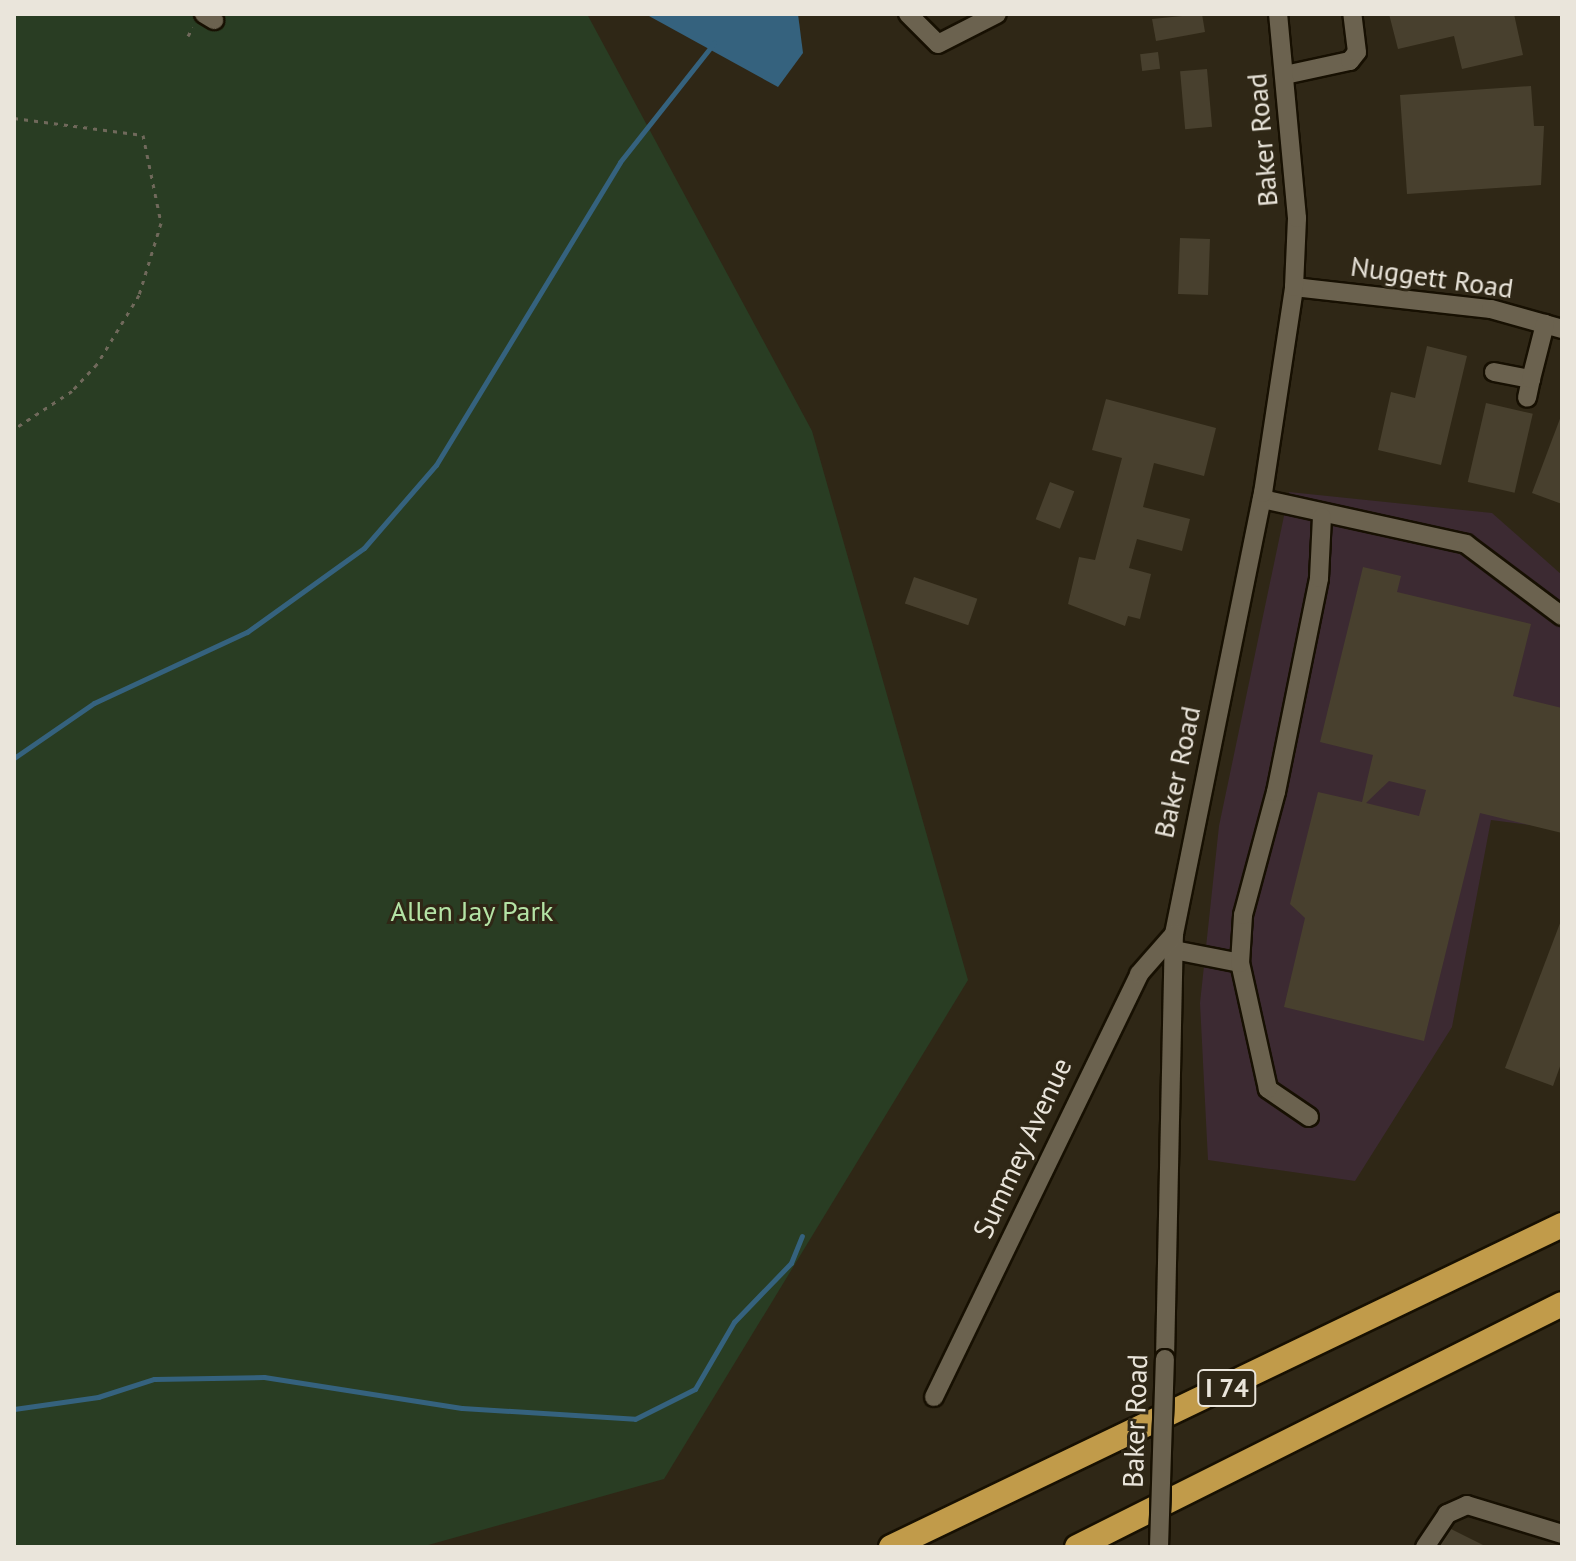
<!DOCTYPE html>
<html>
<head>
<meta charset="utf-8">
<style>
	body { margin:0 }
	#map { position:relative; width:1576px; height:1561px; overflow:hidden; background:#2f2716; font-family:"PT Sans",sans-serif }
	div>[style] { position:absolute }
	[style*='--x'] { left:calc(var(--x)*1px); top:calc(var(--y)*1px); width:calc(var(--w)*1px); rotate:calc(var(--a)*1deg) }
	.industrial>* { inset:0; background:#3c2a32 }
	.green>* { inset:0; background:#293d23 }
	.water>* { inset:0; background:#35627e }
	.stream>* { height:5px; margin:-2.5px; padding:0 2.5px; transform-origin:2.5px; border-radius:2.5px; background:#35627e }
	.building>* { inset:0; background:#48402e; transform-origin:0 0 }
	.path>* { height:3px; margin-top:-1.5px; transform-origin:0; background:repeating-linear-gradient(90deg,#70695b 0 4px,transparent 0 10px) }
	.roads { filter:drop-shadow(2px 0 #171002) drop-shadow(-2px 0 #171002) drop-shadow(0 2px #171002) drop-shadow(0 -2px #171002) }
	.minor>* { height:18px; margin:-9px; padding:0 9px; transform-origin:9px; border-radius:9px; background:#6b624f }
	.highway>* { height:24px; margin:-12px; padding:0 12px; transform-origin:12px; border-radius:12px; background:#c19b4a }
	.bridges { filter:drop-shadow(2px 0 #171002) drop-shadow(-2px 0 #171002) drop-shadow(0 2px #171002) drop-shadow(0 -2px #171002) }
	.minor-bridge>* { height:18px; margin:-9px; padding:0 9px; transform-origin:9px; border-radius:9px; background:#6b624f }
	span { translate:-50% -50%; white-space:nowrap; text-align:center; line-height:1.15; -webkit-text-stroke:6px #2f2716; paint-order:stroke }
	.shield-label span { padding:2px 6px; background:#2f2716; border:2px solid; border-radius:6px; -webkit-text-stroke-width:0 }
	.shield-label { font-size:26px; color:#eae5db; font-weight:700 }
	.street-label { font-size:28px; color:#eae5db }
	.park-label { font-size:28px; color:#b4e3a5 }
	.frame { position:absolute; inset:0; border:16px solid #eae5db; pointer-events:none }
</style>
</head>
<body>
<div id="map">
	<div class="industrial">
		<div style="clip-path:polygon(1289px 492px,1492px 513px,1562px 575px,1562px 829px,1491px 820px,1452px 1027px,1355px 1181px,1208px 1160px,1200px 1003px,1219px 826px)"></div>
	</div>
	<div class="green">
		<div style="clip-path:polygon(14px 14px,587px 14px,812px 431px,968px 980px,664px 1479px,421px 1547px,14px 1547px)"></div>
	</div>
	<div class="water">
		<div style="clip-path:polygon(798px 14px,803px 53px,778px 87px,649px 16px)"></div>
	</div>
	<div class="stream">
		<div style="--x:14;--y:758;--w:97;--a:-34.5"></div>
		<div style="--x:94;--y:703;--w:169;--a:-24.9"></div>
		<div style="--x:247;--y:632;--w:144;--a:-35.7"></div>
		<div style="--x:364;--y:548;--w:110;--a:-49.1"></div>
		<div style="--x:436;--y:465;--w:354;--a:-58.7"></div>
		<div style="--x:620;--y:162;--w:152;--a:-51.7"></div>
		<div style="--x:14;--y:1409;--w:85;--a:-8.1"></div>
		<div style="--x:98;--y:1397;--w:59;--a:-17.8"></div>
		<div style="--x:154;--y:1379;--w:110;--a:-1"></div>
		<div style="--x:264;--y:1377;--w:200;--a:8.9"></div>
		<div style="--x:462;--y:1408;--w:173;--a:3.6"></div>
		<div style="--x:635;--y:1419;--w:67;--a:-26.6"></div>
		<div style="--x:695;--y:1389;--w:78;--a:-59.8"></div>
		<div style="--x:734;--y:1322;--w:82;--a:-46"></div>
		<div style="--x:791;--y:1263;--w:29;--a:-68"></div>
	</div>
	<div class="building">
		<div style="clip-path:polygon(1202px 14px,1205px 32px,1156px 41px,1152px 19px)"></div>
		<div style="clip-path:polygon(1389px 14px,1514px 14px,1523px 55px,1462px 69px,1454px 36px,1398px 49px)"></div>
		<div style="left:1158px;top:52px;width:17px;height:18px;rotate:83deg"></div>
		<div style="left:1207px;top:69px;width:58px;height:27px;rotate:85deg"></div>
		<div style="clip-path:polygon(1531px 86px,1534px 126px,1544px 126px,1541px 185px,1407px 194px,1400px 95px)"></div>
		<div style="left:1180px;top:238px;width:30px;height:56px;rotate:2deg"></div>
		<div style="clip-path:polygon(1427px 346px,1467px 356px,1441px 465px,1378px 450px,1391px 392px,1415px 398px)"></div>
		<div style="clip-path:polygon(1106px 399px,1216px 428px,1204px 476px,1154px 463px,1143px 507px,1190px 519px,1182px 551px,1137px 539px,1129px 568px,1151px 574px,1140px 619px,1128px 616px,1125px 626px,1068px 604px,1079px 557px,1095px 560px,1122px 458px,1092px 450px)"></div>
		<div style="left:1486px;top:403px;width:48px;height:81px;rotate:13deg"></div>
		<div style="clip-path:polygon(1561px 416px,1562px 417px,1562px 504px,1532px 493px)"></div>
		<div style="left:1050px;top:482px;width:26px;height:40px;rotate:21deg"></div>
		<div style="clip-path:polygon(evenodd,1363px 567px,1401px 576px,1397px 592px,1531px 624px,1513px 696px,1562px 708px,1562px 833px,1480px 813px,1424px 1041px,1284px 1007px,1305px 918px,1290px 904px,1318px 792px,1362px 802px,1373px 755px,1320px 742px,1363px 567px,1389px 781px,1426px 790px,1419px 816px,1366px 803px,1389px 781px)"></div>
		<div style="left:914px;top:577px;width:67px;height:28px;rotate:19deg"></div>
		<div style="clip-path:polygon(1562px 918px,1562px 1061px,1553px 1086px,1505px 1068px)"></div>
		<div style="clip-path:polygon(1451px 1529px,1487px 1547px,1439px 1547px)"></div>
	</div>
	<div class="path">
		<div style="--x:188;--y:36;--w:10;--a:-61"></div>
		<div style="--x:14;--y:118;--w:130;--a:7.5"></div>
		<div style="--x:143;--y:135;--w:90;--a:78.4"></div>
		<div style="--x:161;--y:223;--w:75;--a:107"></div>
		<div style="--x:139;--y:295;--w:81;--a:121.3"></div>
		<div style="--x:97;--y:364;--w:37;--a:133"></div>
		<div style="--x:72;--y:391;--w:69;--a:146.8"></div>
	</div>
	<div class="roads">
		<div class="minor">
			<div style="--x:204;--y:14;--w:12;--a:31"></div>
			<div style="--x:908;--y:14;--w:42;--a:45"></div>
			<div style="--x:938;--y:44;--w:66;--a:-27"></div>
			<div style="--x:1285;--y:75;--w:66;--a:-12.2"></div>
			<div style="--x:1350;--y:61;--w:11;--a:-52"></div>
			<div style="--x:1357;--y:52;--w:38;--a:-97"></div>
			<div style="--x:1294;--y:287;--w:198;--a:6.4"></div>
			<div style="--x:1491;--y:309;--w:74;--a:15.7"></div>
			<div style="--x:1494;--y:372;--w:38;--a:11"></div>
			<div style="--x:1531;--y:379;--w:19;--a:102"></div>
			<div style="--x:1531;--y:379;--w:57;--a:-75.7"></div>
			<div style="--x:1262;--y:499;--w:209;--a:12.4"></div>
			<div style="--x:1466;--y:544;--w:120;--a:36.9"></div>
			<div style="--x:1174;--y:950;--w:67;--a:11.1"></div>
			<div style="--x:1309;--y:1117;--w:50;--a:-145.7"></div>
			<div style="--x:1268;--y:1089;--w:129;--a:-102.5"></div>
			<div style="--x:1240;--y:963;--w:48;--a:-86.4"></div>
			<div style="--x:1243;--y:915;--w:127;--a:-75"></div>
			<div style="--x:1276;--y:792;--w:218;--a:-78.6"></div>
			<div style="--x:1319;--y:578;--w:61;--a:-87.2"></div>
			<div style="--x:1165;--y:1359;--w:425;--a:-88.8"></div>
			<div style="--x:1174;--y:934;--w:450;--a:-78.6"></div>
			<div style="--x:1263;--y:493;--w:208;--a:-81.4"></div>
			<div style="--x:1294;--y:287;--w:69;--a:-87.5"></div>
			<div style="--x:1297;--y:218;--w:205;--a:-95.3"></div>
			<div style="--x:934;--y:1397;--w:470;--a:-64.1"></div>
			<div style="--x:1139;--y:974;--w:53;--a:-48.8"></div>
			<div style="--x:1425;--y:1547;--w:40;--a:-56"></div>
			<div style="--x:1447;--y:1514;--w:22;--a:-24"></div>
			<div style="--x:1467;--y:1505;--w:99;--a:17"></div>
		</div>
		<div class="highway">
			<div style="--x:891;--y:1547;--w:744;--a:-25.64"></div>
			<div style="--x:1077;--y:1547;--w:542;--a:-26.61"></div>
		</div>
	</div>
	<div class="bridges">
		<div class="minor-bridge">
			<div style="--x:1159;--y:1547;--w:188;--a:-88.2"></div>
		</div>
	</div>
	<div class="shield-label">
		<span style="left:1227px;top:1388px">I 74</span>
	</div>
	<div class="street-label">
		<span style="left:1262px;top:140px;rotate:-95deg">Baker Road</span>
		<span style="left:1432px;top:277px;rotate:8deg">Nuggett Road</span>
		<span style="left:1177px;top:772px;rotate:-78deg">Baker Road</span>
		<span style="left:1022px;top:1148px;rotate:-65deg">Summey Avenue</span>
		<span style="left:1135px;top:1421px;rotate:-88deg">Baker Road</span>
	</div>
	<div class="park-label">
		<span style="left:472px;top:911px">Allen Jay Park</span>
	</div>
	<div class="frame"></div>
</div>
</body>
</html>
